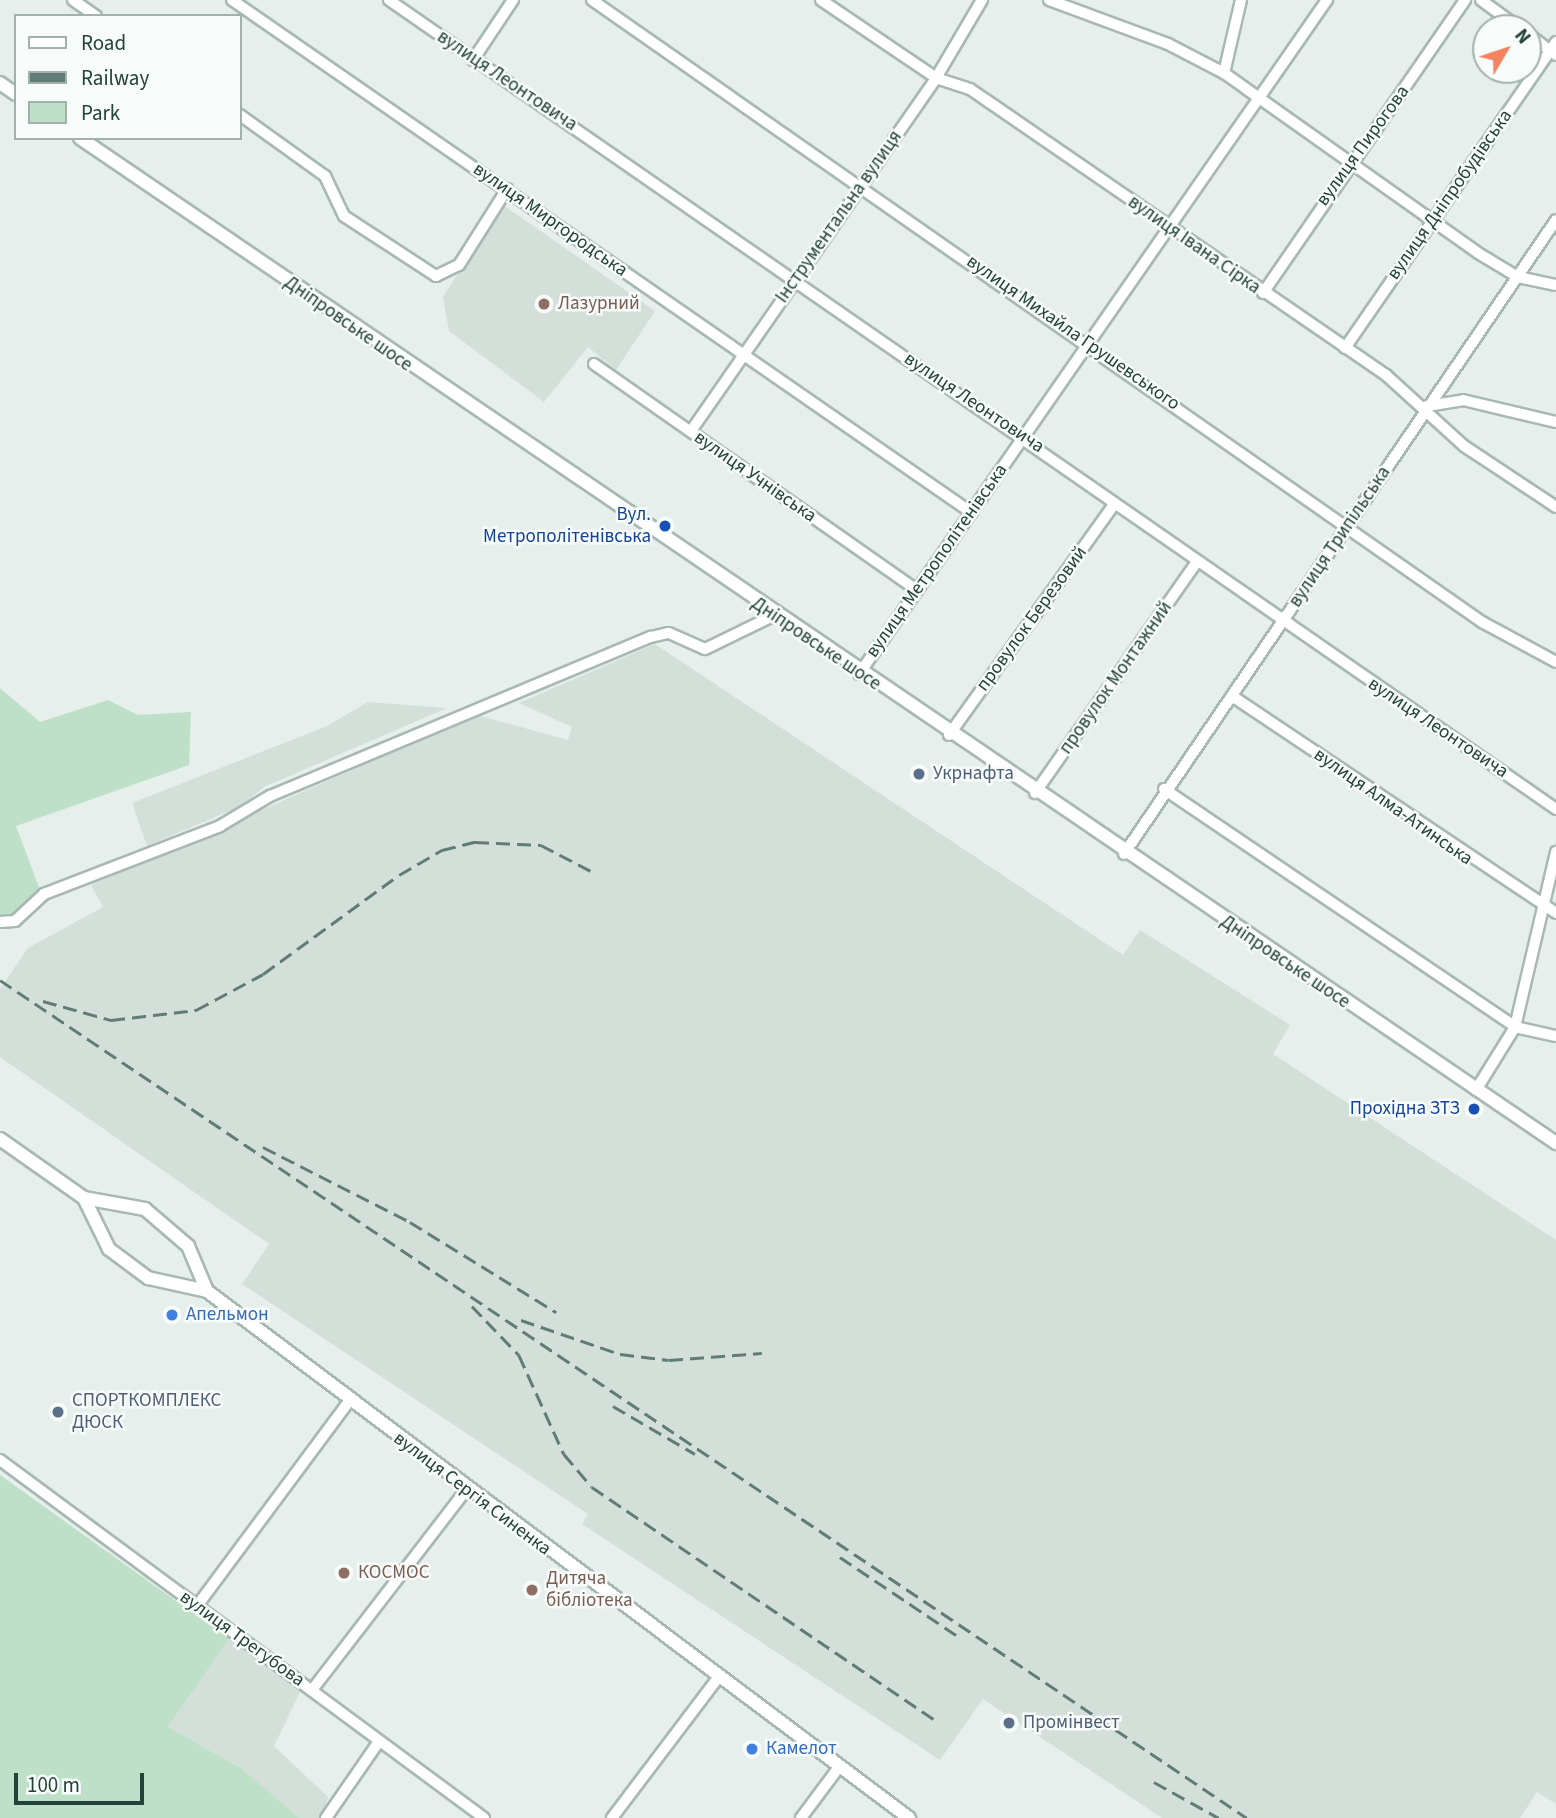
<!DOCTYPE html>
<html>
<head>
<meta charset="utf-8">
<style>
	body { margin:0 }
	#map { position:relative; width:1556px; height:1818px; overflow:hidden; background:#e6efeb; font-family:"Source Sans 3",sans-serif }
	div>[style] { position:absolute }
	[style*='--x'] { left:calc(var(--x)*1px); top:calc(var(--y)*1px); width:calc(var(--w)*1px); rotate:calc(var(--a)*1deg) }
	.built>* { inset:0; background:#d4dfda }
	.green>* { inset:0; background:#bfe0c8 }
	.roads { filter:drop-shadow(2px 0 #a8b8b2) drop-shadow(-2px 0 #a8b8b2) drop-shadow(0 2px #a8b8b2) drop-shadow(0 -2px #a8b8b2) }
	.minor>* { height:10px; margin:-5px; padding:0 5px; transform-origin:5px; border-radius:5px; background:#fff }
	.tertiary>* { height:12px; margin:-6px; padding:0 6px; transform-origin:6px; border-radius:6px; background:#fff }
	.rail>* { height:2.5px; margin-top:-1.25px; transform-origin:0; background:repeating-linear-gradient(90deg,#5f7d75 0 14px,transparent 0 21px) }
	.dots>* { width:19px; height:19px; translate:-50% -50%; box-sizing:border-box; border:4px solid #f7fbf9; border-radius:50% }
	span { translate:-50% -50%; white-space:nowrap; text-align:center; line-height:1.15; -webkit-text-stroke:5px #f7fbf9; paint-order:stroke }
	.street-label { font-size:19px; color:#24423a }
	.education-label { font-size:19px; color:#785e54 }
	.left { translate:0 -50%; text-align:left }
	.transit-label { font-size:19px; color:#164399 }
	.right { translate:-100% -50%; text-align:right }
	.service-label { font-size:19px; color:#4e5e75 }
	.shop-label { font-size:19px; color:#366cbe }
	.legend { position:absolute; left:14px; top:14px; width:228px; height:126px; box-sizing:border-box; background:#f7fbf9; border:2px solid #a3b1ad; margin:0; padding:9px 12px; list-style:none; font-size:21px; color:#24423a }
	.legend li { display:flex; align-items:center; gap:14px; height:35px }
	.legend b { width:35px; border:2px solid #a3b1ad }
	.north { position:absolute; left:1472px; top:14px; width:70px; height:70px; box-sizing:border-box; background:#f7fbf9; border:2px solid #a3b1ad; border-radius:50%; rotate:51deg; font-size:19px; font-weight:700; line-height:28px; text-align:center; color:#24423a }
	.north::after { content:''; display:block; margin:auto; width:24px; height:32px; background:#f4845f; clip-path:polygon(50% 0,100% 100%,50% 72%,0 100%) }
	.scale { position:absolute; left:14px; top:1773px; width:130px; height:32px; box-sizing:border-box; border:4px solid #24423a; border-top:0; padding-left:9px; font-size:21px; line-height:24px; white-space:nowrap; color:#24423a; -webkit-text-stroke:5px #f7fbf9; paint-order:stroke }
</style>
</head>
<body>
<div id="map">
	<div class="built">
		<div style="clip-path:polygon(502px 204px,655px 311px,616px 370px,588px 347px,544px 402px,449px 331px,443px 297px)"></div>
		<div style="clip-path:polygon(655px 644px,1123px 955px,1140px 930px,1290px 1025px,1273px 1054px,1556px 1240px,1556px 1804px,1537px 1792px,1520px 1818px,1162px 1818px,983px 1699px,940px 1760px,582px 1524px,588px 1514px,242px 1284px,269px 1244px,0 1057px,0 989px,28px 948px,103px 907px,91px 885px,477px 715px,568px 740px,572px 727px,519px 703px)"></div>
		<div style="clip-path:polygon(368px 702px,447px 708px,264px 787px,241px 806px,147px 846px,132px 803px,327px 726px)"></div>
		<div style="clip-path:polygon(229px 1639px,300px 1692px,274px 1746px,328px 1797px,322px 1818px,300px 1818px,241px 1768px,168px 1727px)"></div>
	</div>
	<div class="green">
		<div style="clip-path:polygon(0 688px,40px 722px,108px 700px,138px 715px,191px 712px,189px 765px,16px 826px,40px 890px,13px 917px,0 917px)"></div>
		<div style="clip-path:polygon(0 1475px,229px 1639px,168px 1727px,241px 1768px,300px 1818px,0 1818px)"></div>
	</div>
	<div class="roads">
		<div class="minor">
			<div style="--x:73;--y:0;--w:28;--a:35"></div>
			<div style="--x:232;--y:0;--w:900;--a:34.73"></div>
			<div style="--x:389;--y:0;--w:1420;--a:34.73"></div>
			<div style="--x:592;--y:0;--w:1086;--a:34.95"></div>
			<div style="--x:1482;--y:622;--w:84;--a:28.4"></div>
			<div style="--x:821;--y:0;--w:139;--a:34.1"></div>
			<div style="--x:936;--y:78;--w:36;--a:18"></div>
			<div style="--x:970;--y:89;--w:505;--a:34.51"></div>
			<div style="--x:1386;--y:375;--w:105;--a:42.3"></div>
			<div style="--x:1464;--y:446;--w:110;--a:33.5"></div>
			<div style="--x:1049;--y:0;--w:127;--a:20.3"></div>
			<div style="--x:1168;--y:44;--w:63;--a:27.4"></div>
			<div style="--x:1224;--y:73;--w:311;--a:35.3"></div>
			<div style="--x:1478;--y:253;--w:47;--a:31"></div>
			<div style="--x:1518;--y:277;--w:39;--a:12"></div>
			<div style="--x:1481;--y:0;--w:47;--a:36.4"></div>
			<div style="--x:1528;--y:34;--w:35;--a:37"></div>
			<div style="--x:473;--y:60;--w:72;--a:-56.3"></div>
			<div style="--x:1224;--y:73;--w:75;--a:-76.9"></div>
			<div style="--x:240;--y:115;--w:105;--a:35.7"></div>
			<div style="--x:325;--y:176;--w:44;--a:64.6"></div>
			<div style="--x:344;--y:216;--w:110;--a:33.1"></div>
			<div style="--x:436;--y:276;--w:25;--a:-26"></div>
			<div style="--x:459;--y:265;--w:90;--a:-57.7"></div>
			<div style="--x:1263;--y:293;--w:356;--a:-55.4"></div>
			<div style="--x:1345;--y:348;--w:372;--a:-55.4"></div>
			<div style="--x:594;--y:364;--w:394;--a:35"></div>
			<div style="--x:1427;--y:406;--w:36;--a:-9"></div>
			<div style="--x:1463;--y:400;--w:96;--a:13.3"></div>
			<div style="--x:691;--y:431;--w:430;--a:-55.2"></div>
			<div style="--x:936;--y:78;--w:91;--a:-59.5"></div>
			<div style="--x:859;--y:674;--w:821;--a:-55.23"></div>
			<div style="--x:1232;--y:696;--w:390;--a:33.8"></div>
			<div style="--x:949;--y:735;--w:285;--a:-54.4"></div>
			<div style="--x:1164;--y:789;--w:424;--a:34.1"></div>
			<div style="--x:1515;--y:1027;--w:42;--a:12.4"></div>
			<div style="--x:1035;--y:793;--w:282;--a:-55"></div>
			<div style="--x:1124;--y:854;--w:767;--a:-55.73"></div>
			<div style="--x:0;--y:922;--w:15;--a:-4"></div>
			<div style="--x:15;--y:921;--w:40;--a:-43"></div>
			<div style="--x:44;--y:894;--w:189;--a:-21.1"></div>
			<div style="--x:220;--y:826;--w:58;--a:-31"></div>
			<div style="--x:270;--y:796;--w:413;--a:-22.7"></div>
			<div style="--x:651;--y:637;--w:18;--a:-13"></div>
			<div style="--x:669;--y:633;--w:39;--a:24"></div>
			<div style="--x:705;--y:649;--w:76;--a:-25.9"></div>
			<div style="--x:1476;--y:1090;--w:74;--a:-58.2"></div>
			<div style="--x:1515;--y:1027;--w:180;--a:-76.8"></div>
			<div style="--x:0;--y:1460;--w:602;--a:36.49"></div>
			<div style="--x:197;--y:1606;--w:255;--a:-53.4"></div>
			<div style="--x:312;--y:1690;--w:252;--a:-52.4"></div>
			<div style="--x:326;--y:1818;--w:91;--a:-55.3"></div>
			<div style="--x:612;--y:1818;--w:176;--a:-52.9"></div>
			<div style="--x:801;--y:1818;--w:64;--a:-53.3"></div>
		</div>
		<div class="tertiary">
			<div style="--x:0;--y:83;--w:19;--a:35"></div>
			<div style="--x:80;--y:138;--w:1786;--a:34.25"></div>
			<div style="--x:0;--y:1139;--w:103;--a:35.1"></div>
			<div style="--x:84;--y:1198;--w:62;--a:10.2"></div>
			<div style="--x:145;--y:1209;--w:57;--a:40.7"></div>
			<div style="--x:188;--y:1246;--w:49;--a:67.1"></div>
			<div style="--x:84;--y:1198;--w:57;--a:63.9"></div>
			<div style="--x:109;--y:1249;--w:49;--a:36.6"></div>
			<div style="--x:148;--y:1278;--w:60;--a:12.4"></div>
			<div style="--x:207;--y:1291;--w:878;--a:36.9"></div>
		</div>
	</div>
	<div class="rail">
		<div style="--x:0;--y:980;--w:1502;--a:33.9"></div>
		<div style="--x:43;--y:1001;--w:71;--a:15.6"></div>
		<div style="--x:111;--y:1020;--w:86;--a:-6.7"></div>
		<div style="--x:196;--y:1010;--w:76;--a:-28.2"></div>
		<div style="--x:263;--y:974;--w:168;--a:-36.1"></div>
		<div style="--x:399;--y:875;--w:50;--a:-30.2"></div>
		<div style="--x:442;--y:850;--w:34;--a:-14"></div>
		<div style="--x:475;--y:842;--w:66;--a:2.6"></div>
		<div style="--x:541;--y:845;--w:56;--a:27.5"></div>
		<div style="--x:263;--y:1147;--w:165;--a:27"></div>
		<div style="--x:410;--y:1222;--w:172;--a:31.7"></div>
		<div style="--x:472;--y:1306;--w:68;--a:46.2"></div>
		<div style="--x:519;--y:1355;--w:109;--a:65.6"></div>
		<div style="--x:564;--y:1454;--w:43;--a:49.7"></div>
		<div style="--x:592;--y:1487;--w:413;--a:34.2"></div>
		<div style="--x:521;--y:1320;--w:105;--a:19"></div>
		<div style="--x:620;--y:1354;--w:49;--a:7"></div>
		<div style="--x:669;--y:1360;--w:93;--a:-4.3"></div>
		<div style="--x:613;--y:1406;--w:95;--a:30.3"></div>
		<div style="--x:840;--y:1557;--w:143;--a:33.9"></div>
		<div style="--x:1154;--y:1782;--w:74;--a:29"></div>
	</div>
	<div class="dots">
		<div style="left:544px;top:304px;background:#8d6e63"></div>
		<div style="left:665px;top:526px;background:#1a4fb4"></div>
		<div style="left:919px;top:774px;background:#5c6f8a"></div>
		<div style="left:1474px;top:1109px;background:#1a4fb4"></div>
		<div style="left:172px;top:1315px;background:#3f7fe0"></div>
		<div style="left:58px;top:1412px;background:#5c6f8a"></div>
		<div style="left:344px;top:1573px;background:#8d6e63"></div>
		<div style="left:532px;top:1590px;background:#8d6e63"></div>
		<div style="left:1009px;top:1723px;background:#5c6f8a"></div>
		<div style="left:752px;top:1749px;background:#3f7fe0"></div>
	</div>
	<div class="street-label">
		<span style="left:507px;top:81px;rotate:34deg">вулиця Леонтовича</span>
		<span style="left:1363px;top:146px;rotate:-54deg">вулиця Пирогова</span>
		<span style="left:1450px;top:195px;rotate:-55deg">вулиця Дніпробудівська</span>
		<span style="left:839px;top:217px;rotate:-55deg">Інструментальна вулиця</span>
		<span style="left:550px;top:220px;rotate:35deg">вулиця Миргородська</span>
		<span style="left:1194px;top:245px;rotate:35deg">вулиця Івана Сірка</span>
		<span style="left:348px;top:324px;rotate:35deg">Дніпровське шосе</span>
		<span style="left:1073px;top:333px;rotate:35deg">вулиця Михайла Грушевського</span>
		<span style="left:974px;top:403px;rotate:34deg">вулиця Леонтовича</span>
		<span style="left:755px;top:477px;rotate:35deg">вулиця Учнівська</span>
		<span style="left:1340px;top:537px;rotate:-56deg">вулиця Трипільська</span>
		<span style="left:937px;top:561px;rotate:-55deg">вулиця Метрополітенівська</span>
		<span style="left:1032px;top:619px;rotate:-54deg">провулок Березовий</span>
		<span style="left:816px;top:644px;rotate:34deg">Дніпровське шосе</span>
		<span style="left:1116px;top:678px;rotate:-55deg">провулок Монтажний</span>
		<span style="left:1438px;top:728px;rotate:34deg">вулиця Леонтовича</span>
		<span style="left:1393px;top:807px;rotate:35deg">вулиця Алма-Атинська</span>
		<span style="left:1285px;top:962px;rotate:34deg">Дніпровське шосе</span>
		<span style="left:472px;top:1494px;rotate:37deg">вулиця Сергія Синенка</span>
		<span style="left:242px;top:1639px;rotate:36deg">вулиця Трегубова</span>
	</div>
	<div class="education-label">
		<span class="left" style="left:558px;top:304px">Лазурний</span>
		<span class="left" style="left:358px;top:1573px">КОСМОС</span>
		<span class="left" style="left:546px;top:1590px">Дитяча<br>бібліотека</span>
	</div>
	<div class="transit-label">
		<span class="right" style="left:651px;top:526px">Вул.<br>Метрополітенівська</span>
		<span class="right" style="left:1460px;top:1109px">Прохідна ЗТЗ</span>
	</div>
	<div class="service-label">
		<span class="left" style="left:933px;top:774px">Укрнафта</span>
		<span class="left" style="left:72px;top:1412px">СПОРТКОМПЛЕКС<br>ДЮСК</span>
		<span class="left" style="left:1023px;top:1723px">Промінвест</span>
	</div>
	<div class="shop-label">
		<span class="left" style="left:186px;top:1315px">Апельмон</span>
		<span class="left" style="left:766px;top:1749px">Камелот</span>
	</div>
	<ul class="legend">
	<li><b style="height:9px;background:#fff"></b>Road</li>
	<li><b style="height:9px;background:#5f7d75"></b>Railway</li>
	<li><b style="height:19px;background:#bfe0c8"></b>Park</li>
	</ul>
	<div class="north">N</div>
	<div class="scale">100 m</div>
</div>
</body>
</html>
